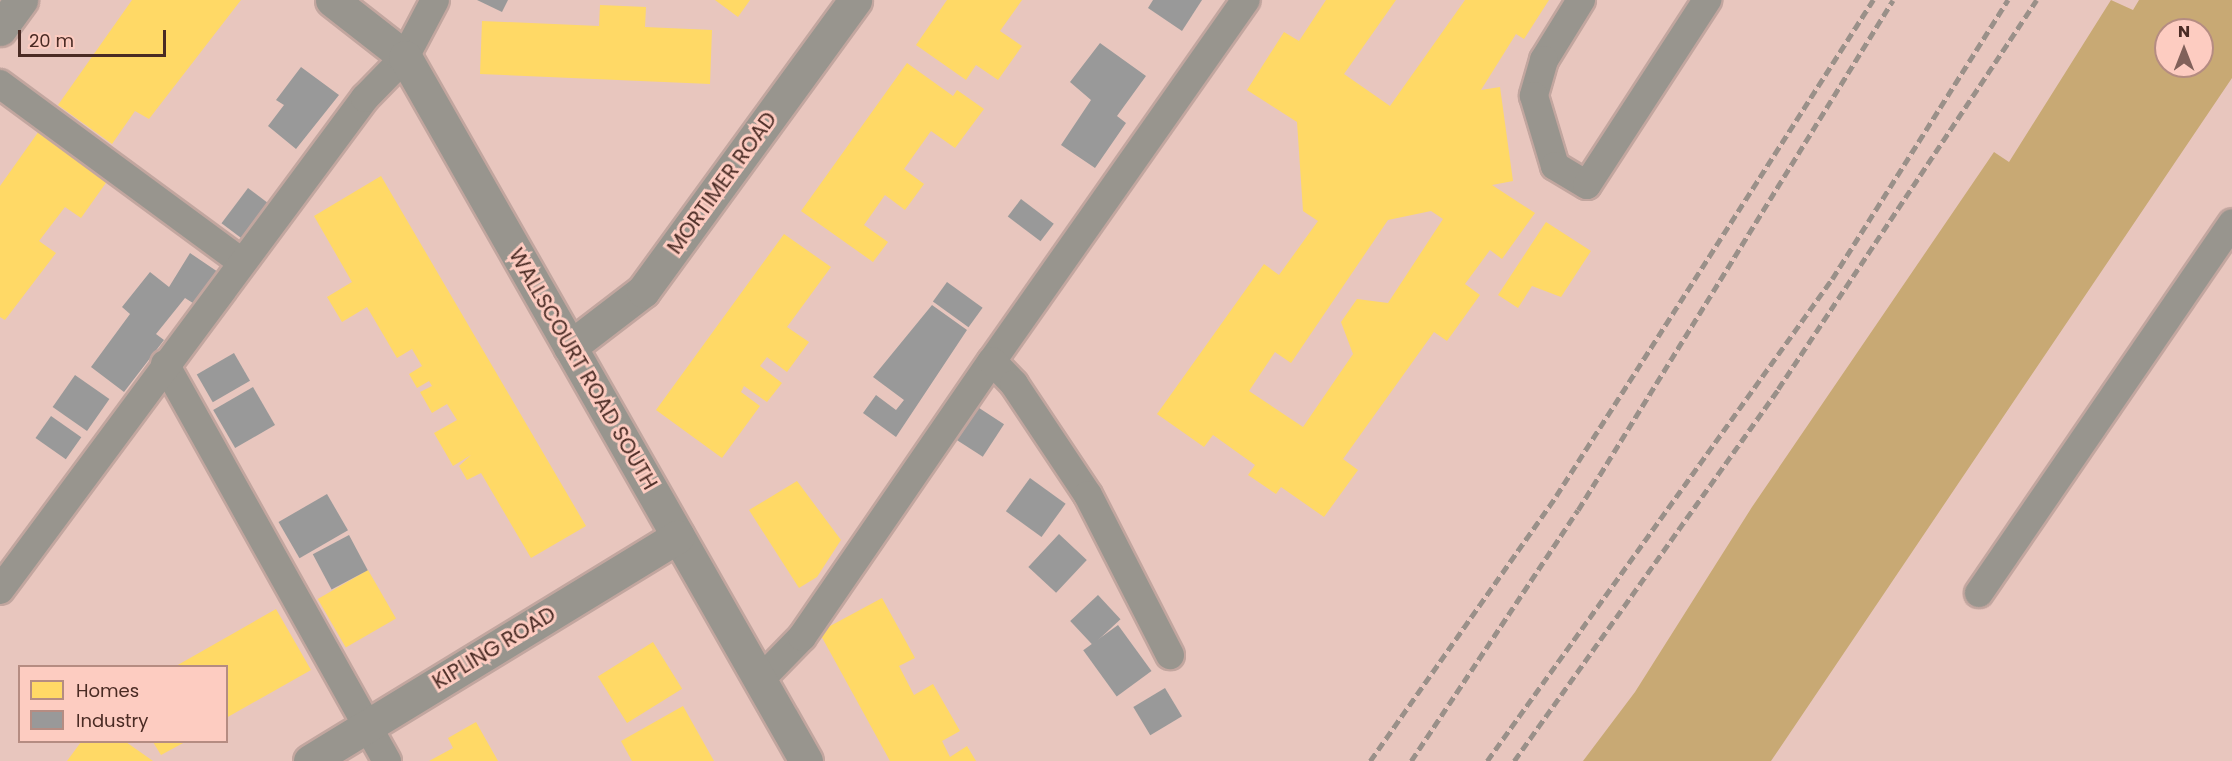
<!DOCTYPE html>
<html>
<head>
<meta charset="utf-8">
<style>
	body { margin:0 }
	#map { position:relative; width:2232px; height:761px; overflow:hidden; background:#e8c6be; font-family:Poppins,sans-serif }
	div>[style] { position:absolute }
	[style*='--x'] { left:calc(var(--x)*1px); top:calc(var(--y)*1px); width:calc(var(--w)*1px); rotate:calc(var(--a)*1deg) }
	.forest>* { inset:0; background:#c8a974 }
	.homes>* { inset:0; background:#ffd966; transform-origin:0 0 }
	.industry>* { inset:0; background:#999; transform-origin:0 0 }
	.roads { filter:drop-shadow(2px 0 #c2a69f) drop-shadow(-2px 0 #c2a69f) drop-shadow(0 2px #c2a69f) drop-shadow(0 -2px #c2a69f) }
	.service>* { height:28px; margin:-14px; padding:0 14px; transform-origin:14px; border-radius:14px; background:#98958e }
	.minor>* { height:33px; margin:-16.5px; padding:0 16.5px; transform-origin:16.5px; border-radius:16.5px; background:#98958e }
	.tertiary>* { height:33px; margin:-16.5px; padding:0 16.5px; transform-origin:16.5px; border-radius:16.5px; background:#98958e }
	.rail>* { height:4.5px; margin-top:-2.25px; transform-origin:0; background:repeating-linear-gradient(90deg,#9a9089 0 9px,transparent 0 13.5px) }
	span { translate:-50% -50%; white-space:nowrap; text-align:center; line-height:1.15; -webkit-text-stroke:6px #fdccc1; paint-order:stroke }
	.street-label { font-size:21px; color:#4a2b24 }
	.legend { position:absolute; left:18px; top:665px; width:210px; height:78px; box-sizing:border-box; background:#fdccc1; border:2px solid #b58c82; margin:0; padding:8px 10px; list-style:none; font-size:18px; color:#4a2b24 }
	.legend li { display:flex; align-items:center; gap:12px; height:30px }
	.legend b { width:30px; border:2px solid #b58c82 }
	.north { position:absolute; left:2154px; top:18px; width:60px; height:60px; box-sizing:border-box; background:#fdccc1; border:2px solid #b58c82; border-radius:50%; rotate:0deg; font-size:16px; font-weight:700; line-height:24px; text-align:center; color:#4a2b24 }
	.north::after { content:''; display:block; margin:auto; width:21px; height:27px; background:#81615a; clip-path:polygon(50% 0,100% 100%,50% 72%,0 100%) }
	.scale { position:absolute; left:18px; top:30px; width:148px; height:27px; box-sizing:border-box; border:3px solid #4a2b24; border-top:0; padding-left:8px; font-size:18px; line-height:21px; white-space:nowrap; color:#4a2b24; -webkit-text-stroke:4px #fdccc1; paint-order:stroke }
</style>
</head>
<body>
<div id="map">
	<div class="forest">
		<div style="clip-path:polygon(evenodd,2111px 0,2133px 10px,2139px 0,2232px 0,2232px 78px,1771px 761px,1583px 761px,1635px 692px,1752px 507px,1994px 152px,2009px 162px,2111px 0,2166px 30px,2202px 30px,2202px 66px,2166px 66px,2166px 30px)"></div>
	</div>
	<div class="homes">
		<div style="clip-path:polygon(132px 0,241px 0,149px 119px,135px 111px,112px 144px,58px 105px)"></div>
		<div style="clip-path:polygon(715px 0,750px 0,738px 17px)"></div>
		<div style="clip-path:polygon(947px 0,1022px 0,1000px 31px,1022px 46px,998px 80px,976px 65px,966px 80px,916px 45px)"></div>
		<div style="clip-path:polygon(evenodd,1326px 0,1396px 0,1344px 74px,1390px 106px,1465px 0,1549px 0,1524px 39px,1516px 34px,1481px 90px,1500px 87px,1513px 181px,1492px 185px,1535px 213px,1502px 259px,1490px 250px,1465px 284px,1480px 295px,1447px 341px,1434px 332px,1343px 459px,1358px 470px,1324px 517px,1281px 487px,1276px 494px,1248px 475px,1255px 465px,1213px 435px,1204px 447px,1157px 414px,1264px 264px,1279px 275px,1318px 221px,1303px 211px,1297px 122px,1247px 90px,1284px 32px,1299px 41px,1326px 0,1431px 211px,1443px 219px,1388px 303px,1357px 299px,1341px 322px,1353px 354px,1303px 427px,1249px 391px,1275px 352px,1291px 363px,1388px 220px,1431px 211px)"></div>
		<div style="clip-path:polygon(600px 5px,646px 7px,645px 27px,712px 30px,710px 84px,480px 74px,482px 21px,599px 26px)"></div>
		<div style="clip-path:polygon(907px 63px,953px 96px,957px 90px,984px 109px,955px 148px,931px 131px,904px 169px,924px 184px,905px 210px,885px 195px,864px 225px,888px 242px,873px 262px,801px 211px)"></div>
		<div style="clip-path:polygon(39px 131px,108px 180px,81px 218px,65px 207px,39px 241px,56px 253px,5px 320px,0 317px,0 186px)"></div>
		<div style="clip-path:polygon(381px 176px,586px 526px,531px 558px,481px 473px,467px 480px,459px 466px,471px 455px,453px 466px,434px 433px,457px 420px,447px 404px,432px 413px,420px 392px,432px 386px,429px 381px,417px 388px,409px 374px,422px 366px,412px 349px,397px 358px,367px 307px,342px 322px,327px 297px,352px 282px,314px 216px)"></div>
		<div style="clip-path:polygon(1546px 222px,1591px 251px,1561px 297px,1532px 286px,1518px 308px,1498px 295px)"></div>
		<div style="clip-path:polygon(784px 234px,831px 267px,787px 327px,809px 342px,787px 372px,767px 357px,760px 366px,782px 383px,767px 402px,744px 386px,741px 392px,760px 406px,722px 458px,656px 410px)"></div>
		<div style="clip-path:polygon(797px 481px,841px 540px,817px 577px,799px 588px,749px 510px)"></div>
		<div style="left:368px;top:570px;width:56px;height:58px;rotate:60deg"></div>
		<div style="clip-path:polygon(882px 598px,915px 658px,899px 666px,914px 695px,933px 684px,960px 731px,942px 741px,950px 757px,967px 746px,976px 761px,890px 761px,819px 632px)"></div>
		<div style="clip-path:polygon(276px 609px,311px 670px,226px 718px,226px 666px,176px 666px)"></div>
		<div style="left:653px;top:642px;width:55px;height:65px;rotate:58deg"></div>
		<div style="clip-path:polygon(683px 706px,714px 761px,632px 761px,621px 741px)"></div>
		<div style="clip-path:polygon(476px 722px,498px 761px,429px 761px,453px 748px,448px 738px)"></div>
		<div style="clip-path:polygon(81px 742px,126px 742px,153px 761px,67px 761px)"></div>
		<div style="clip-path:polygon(153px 742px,185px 742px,161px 755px)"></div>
	</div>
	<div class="industry">
		<div style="clip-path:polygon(477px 0,508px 0,502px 12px)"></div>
		<div style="clip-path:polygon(1153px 0,1202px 0,1182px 31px,1148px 8px)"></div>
		<div style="clip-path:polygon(1100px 43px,1146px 76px,1117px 116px,1126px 123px,1095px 168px,1061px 145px,1091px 100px,1070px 82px)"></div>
		<div style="clip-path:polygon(301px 67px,339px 95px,296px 149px,268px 126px,284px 105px,276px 100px)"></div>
		<div style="left:248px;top:188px;width:25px;height:44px;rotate:37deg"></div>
		<div style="left:1021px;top:199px;width:41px;height:22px;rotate:37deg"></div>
		<div style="clip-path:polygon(190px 253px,218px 272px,196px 305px,185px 298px,156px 334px,164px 340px,124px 392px,91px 367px,130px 314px,122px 307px,150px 272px,169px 287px)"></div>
		<div style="left:947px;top:282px;width:44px;height:24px;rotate:36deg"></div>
		<div style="clip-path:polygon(932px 305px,967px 330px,896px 437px,863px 413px,876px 395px,896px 410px,904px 400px,873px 377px)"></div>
		<div style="left:234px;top:353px;width:32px;height:43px;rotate:60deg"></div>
		<div style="left:75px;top:375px;width:42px;height:39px;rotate:35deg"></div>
		<div style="left:253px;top:387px;width:44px;height:46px;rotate:60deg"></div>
		<div style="left:973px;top:404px;width:37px;height:39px;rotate:33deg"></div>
		<div style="left:51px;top:416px;width:37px;height:27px;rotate:35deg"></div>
		<div style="left:1030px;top:478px;width:44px;height:41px;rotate:36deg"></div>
		<div style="left:327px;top:494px;width:42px;height:56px;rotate:60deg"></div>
		<div style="left:1059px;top:534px;width:38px;height:45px;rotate:43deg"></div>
		<div style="left:349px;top:535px;width:40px;height:41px;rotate:62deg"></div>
		<div style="left:1098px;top:595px;width:33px;height:38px;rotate:47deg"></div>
		<div style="left:1118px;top:625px;width:57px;height:43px;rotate:54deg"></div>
		<div style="left:1165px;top:688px;width:33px;height:37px;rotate:59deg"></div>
	</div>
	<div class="roads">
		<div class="service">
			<div style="--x:1581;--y:0;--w:70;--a:121.7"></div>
			<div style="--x:1544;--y:60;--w:37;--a:106"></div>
			<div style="--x:1534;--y:96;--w:73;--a:73.3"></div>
			<div style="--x:1555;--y:166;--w:37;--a:31"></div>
			<div style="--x:1587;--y:185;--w:221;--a:-57"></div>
			<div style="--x:0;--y:84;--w:300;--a:36.4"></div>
			<div style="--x:992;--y:361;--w:441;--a:-54.9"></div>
			<div style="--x:165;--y:364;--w:455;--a:60.8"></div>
			<div style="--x:0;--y:590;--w:613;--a:-53.43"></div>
			<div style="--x:365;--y:98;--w:57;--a:-45.7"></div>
			<div style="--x:405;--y:57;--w:64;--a:-62.2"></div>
			<div style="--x:1979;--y:593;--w:448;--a:-55.6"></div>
			<div style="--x:760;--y:680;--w:60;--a:-45.7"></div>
			<div style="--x:802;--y:637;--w:335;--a:-55.5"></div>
			<div style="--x:992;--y:361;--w:32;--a:46"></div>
			<div style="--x:1014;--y:384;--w:133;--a:56.3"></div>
			<div style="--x:1088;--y:495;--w:180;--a:62.9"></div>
		</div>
		<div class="minor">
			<div style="--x:332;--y:0;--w:93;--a:38"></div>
			<div style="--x:405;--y:57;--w:810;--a:60.33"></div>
			<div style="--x:570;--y:347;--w:92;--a:-37.5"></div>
			<div style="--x:643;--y:291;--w:360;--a:-53.9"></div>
			<div style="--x:310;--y:761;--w:431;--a:-31.4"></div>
		</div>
		<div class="tertiary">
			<div style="--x:0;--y:29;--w:36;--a:-54"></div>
		</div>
	</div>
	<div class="rail">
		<div style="--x:1370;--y:761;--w:324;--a:-54.9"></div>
		<div style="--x:1556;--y:496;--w:589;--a:-57.42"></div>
		<div style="--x:1411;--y:761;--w:301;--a:-56.4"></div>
		<div style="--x:1578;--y:510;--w:599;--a:-58.3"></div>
		<div style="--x:1487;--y:761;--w:593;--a:-54.41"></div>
		<div style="--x:1832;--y:279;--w:330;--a:-57.8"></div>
		<div style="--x:1514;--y:761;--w:456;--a:-54.6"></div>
		<div style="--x:1778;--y:389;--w:467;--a:-56.4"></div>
	</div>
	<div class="street-label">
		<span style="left:722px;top:183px;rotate:-54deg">MORTIMER ROAD</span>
		<span style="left:583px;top:369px;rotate:60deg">WALLSCOURT ROAD SOUTH</span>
		<span style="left:494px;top:648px;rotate:-31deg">KIPLING ROAD</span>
	</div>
	<ul class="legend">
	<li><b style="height:16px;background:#ffd966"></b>Homes</li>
	<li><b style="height:16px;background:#999"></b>Industry</li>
	</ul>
	<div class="north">N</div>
	<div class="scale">20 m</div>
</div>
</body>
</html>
